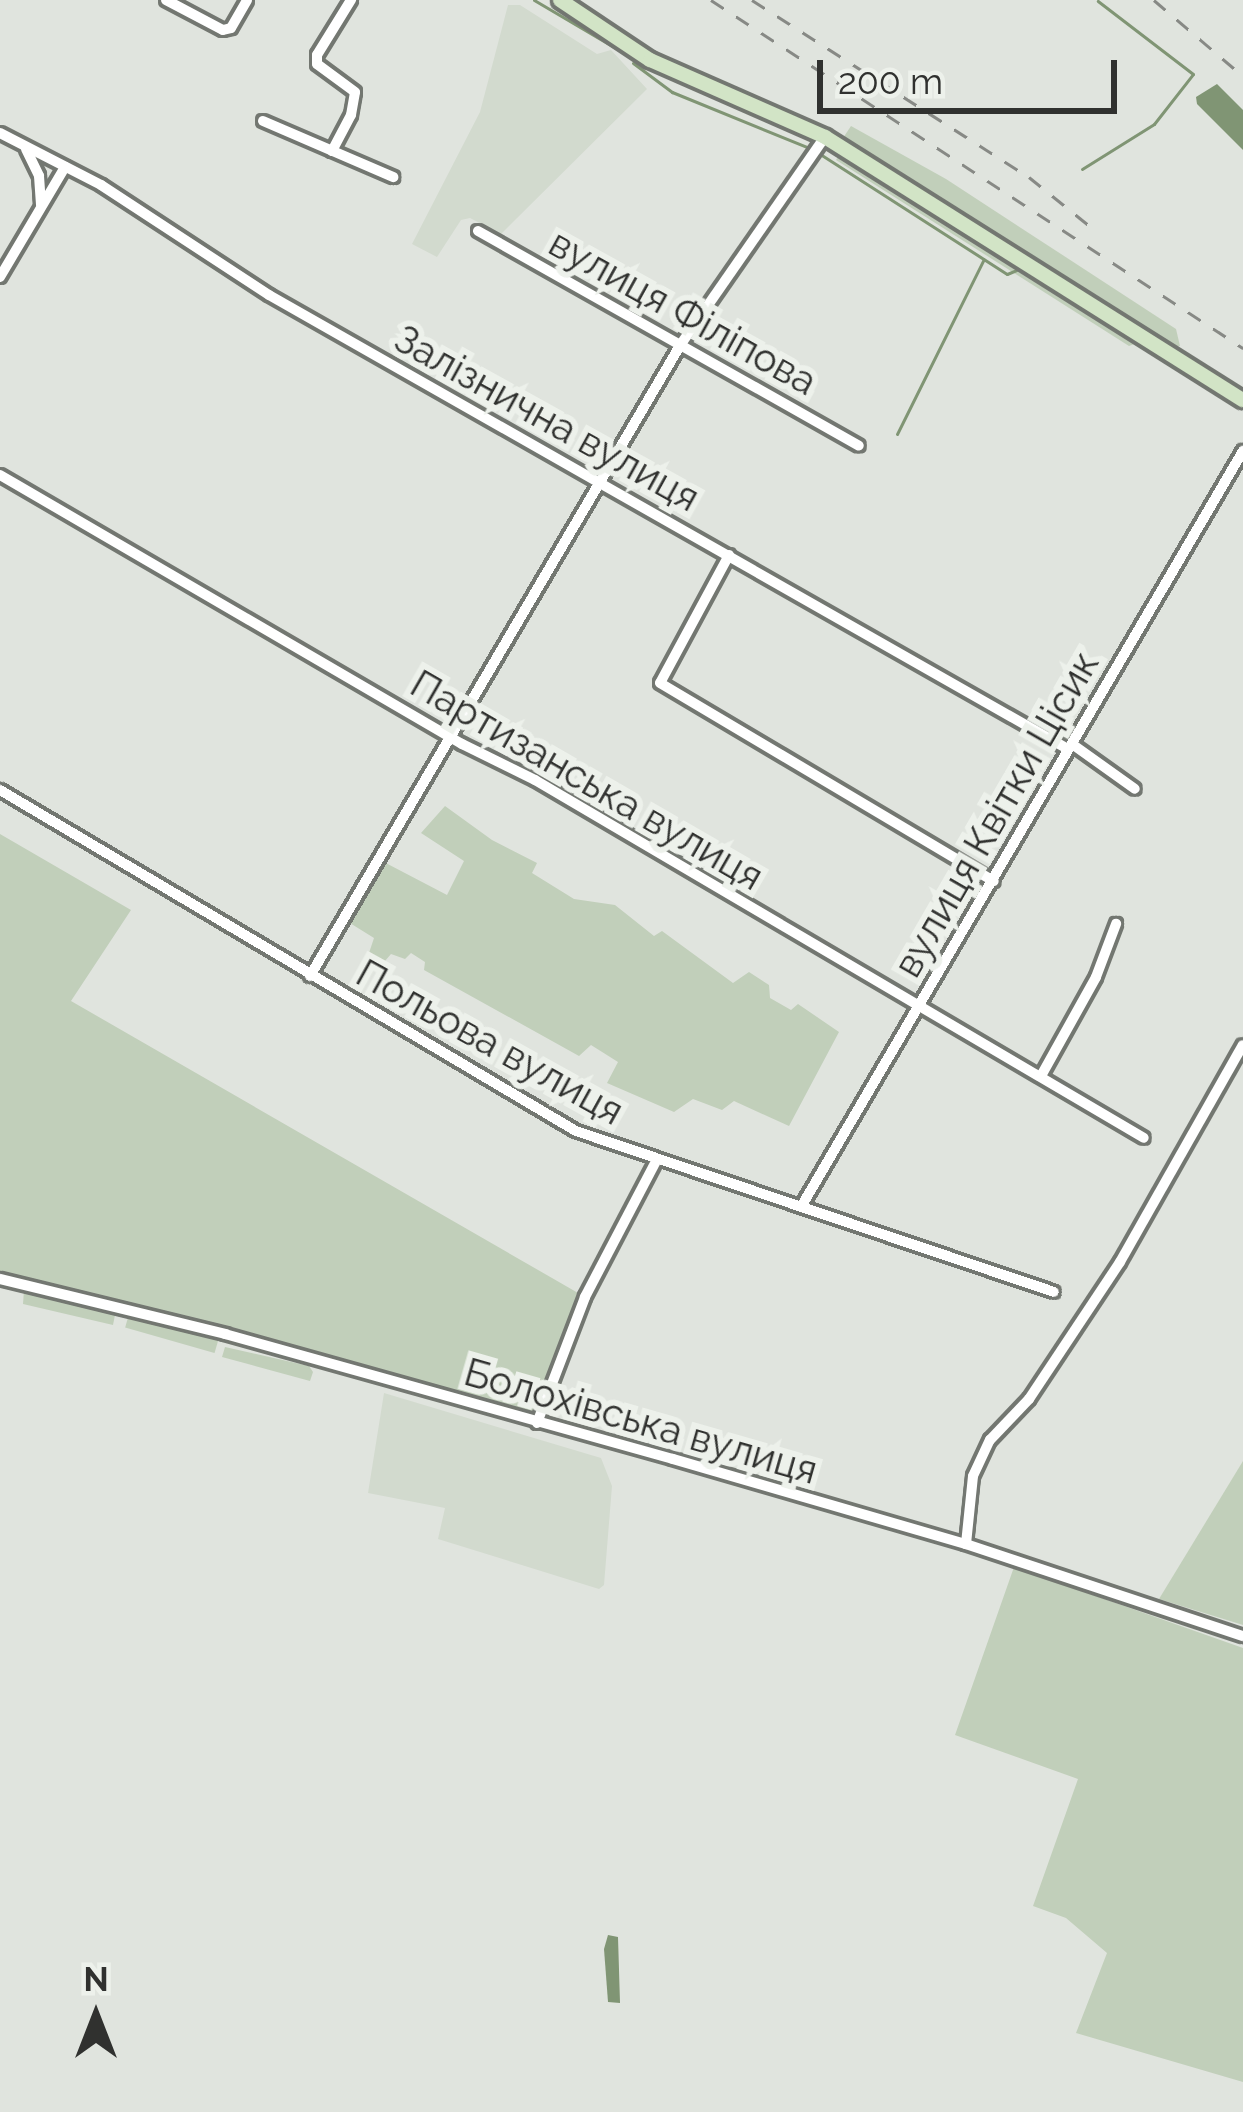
<!DOCTYPE html>
<html>
<head>
<meta charset="utf-8">
<style>
	body { margin:0 }
	#map { position:relative; width:1243px; height:2112px; overflow:hidden; background:#e0e4de; font-family:Raleway,sans-serif }
	div>[style] { position:absolute }
	[style*='--x'] { left:calc(var(--x)*1px); top:calc(var(--y)*1px); width:calc(var(--w)*1px); rotate:calc(var(--a)*1deg) }
	.built>* { inset:0; background:#d2dace }
	.green>* { inset:0; background:#c1cfba; transform-origin:0 0 }
	.water>* { inset:0; background:#809574 }
	.stream>* { height:3px; margin:-1.5px; padding:0 1.5px; transform-origin:1.5px; border-radius:1.5px; background:#809574 }
	.roads { filter:drop-shadow(3px 0 #737771) drop-shadow(-3px 0 #737771) drop-shadow(0 3px #737771) drop-shadow(0 -3px #737771) }
	.minor>* { height:10px; margin:-5px; padding:0 5px; transform-origin:5px; border-radius:5px; background:#fff }
	.secondary>* { height:14px; margin:-7px; padding:0 7px; transform-origin:7px; border-radius:7px; background:#d2e4c6 }
	.rail>* { height:3px; margin-top:-1.5px; transform-origin:0; background:repeating-linear-gradient(90deg,#878985 0 15px,transparent 0 30px) }
	span { translate:-50% -50%; white-space:nowrap; text-align:center; line-height:1.15; -webkit-text-stroke:12px #edf1eb; paint-order:stroke }
	.street-label { font-size:39px; color:#30312f }
	.north { position:absolute; left:36px; top:1956px; width:120px; height:120px; -webkit-text-stroke:9px #edf1eb; paint-order:stroke; rotate:0deg; font-size:33px; font-weight:700; line-height:48px; text-align:center; color:#30312f }
	.north::after { content:''; display:block; margin:auto; width:42px; height:54px; background:#30312f; clip-path:polygon(50% 0,100% 100%,50% 72%,0 100%) }
	.scale { position:absolute; left:817px; top:60px; width:300px; height:54px; box-sizing:border-box; border:6px solid #30312f; border-top:0; padding-left:15px; font-size:36px; line-height:42px; white-space:nowrap; color:#30312f; -webkit-text-stroke:9px #edf1eb; paint-order:stroke }
</style>
</head>
<body>
<div id="map">
	<div class="built">
		<div style="clip-path:polygon(508px 5px,520px 5px,597px 54px,611px 50px,647px 89px,501px 234px,470px 218px,461px 220px,437px 257px,412px 244px,480px 112px)"></div>
		<div style="clip-path:polygon(384px 1393px,601px 1458px,612px 1486px,604px 1585px,599px 1589px,438px 1539px,445px 1508px,368px 1493px)"></div>
	</div>
	<div class="green">
		<div style="clip-path:polygon(851px 126px,946px 179px,1176px 329px,1180px 346px,1172px 347px,843px 138px)"></div>
		<div style="clip-path:polygon(840px 153px,1137px 335px,1137px 343px,1129px 346px,836px 160px)"></div>
		<div style="clip-path:polygon(445px 806px,492px 840px,537px 863px,532px 873px,574px 899px,615px 905px,654px 936px,662px 931px,733px 983px,749px 972px,769px 985px,770px 998px,791px 1010px,798px 1004px,839px 1032px,789px 1126px,734px 1101px,722px 1110px,693px 1099px,674px 1112px,607px 1083px,618px 1062px,591px 1045px,579px 1056px,424px 970px,425px 962px,411px 953px,405px 959px,391px 954px,385px 961px,369px 953px,374px 938px,345px 920px,380px 860px,447px 895px,464px 861px,421px 833px)"></div>
		<div style="clip-path:polygon(0 834px,131px 910px,71px 1001px,585px 1297px,537px 1423px,0 1279px)"></div>
		<div style="clip-path:polygon(24px 1290px,115px 1315px,113px 1325px,23px 1304px)"></div>
		<div style="left:129px;top:1314px;width:93px;height:14px;rotate:16deg"></div>
		<div style="clip-path:polygon(225px 1347px,309px 1366px,313px 1372px,310px 1381px,248px 1364px,222px 1357px)"></div>
		<div style="clip-path:polygon(1243px 1461px,1243px 1625px,1159px 1599px)"></div>
		<div style="clip-path:polygon(1014px 1567px,1243px 1648px,1243px 2082px,1076px 2033px,1107px 1953px,1066px 1918px,1033px 1906px,1078px 1779px,955px 1735px)"></div>
	</div>
	<div class="water">
		<div style="clip-path:polygon(1217px 84px,1243px 110px,1243px 150px,1197px 104px,1196px 97px)"></div>
		<div style="clip-path:polygon(608px 1935px,618px 1937px,620px 2003px,608px 2002px,604px 1949px)"></div>
	</div>
	<div class="stream">
		<div style="--x:534;--y:0;--w:99;--a:30.5"></div>
		<div style="--x:633;--y:63;--w:49;--a:36.6"></div>
		<div style="--x:672;--y:92;--w:148;--a:22.2"></div>
		<div style="--x:820;--y:154;--w:222;--a:32.7"></div>
		<div style="--x:1007;--y:274;--w:13;--a:-23"></div>
		<div style="--x:1082;--y:169;--w:85;--a:-32"></div>
		<div style="--x:1154;--y:124;--w:63;--a:-52"></div>
		<div style="--x:1193;--y:74;--w:120;--a:-142.5"></div>
		<div style="--x:897;--y:434;--w:195;--a:-63.6"></div>
	</div>
	<div class="roads">
		<div class="minor">
			<div style="--x:166;--y:0;--w:64;--a:27.8"></div>
			<div style="--x:223;--y:30;--w:8;--a:-14"></div>
			<div style="--x:231;--y:28;--w:32;--a:-60"></div>
			<div style="--x:263;--y:121;--w:142;--a:23.3"></div>
			<div style="--x:0;--y:133;--w:114;--a:27.2"></div>
			<div style="--x:101;--y:185;--w:201;--a:33.2"></div>
			<div style="--x:269;--y:295;--w:919;--a:29.61"></div>
			<div style="--x:26;--y:149;--w:30;--a:64"></div>
			<div style="--x:39;--y:176;--w:29;--a:86"></div>
			<div style="--x:332;--y:151;--w:41;--a:-62.2"></div>
			<div style="--x:351;--y:115;--w:23;--a:-80"></div>
			<div style="--x:355;--y:92;--w:47;--a:-143.6"></div>
			<div style="--x:317;--y:64;--w:9;--a:-90"></div>
			<div style="--x:317;--y:55;--w:65;--a:-58.3"></div>
			<div style="--x:478;--y:231;--w:437;--a:29.4"></div>
			<div style="--x:0;--y:277;--w:128;--a:-59.4"></div>
			<div style="--x:0;--y:475;--w:535;--a:30.21"></div>
			<div style="--x:462;--y:744;--w:81;--a:26.3"></div>
			<div style="--x:535;--y:780;--w:706;--a:30.45"></div>
			<div style="--x:729;--y:555;--w:145;--a:118.3"></div>
			<div style="--x:660;--y:683;--w:388;--a:30.7"></div>
			<div style="--x:1072;--y:744;--w:77;--a:35.5"></div>
			<div style="--x:0;--y:790;--w:669;--a:30.63"></div>
			<div style="--x:576;--y:1131;--w:504;--a:18.61"></div>
			<div style="--x:310;--y:976;--w:733;--a:-59.59"></div>
			<div style="--x:681;--y:344;--w:252;--a:-55.2"></div>
			<div style="--x:1041;--y:1076;--w:113;--a:-60.9"></div>
			<div style="--x:1096;--y:977;--w:57;--a:-69.3"></div>
			<div style="--x:801;--y:1207;--w:876;--a:-59.69"></div>
			<div style="--x:0;--y:1279;--w:232;--a:13.7"></div>
			<div style="--x:225;--y:1334;--w:465;--a:15.6"></div>
			<div style="--x:673;--y:1459;--w:305;--a:16.2"></div>
			<div style="--x:966;--y:1544;--w:292;--a:18.4"></div>
			<div style="--x:537;--y:1423;--w:135;--a:-69.1"></div>
			<div style="--x:585;--y:1297;--w:153;--a:-62.4"></div>
			<div style="--x:966;--y:1544;--w:68;--a:-84.1"></div>
			<div style="--x:973;--y:1476;--w:40;--a:-65"></div>
			<div style="--x:990;--y:1440;--w:57;--a:-46.4"></div>
			<div style="--x:1029;--y:1399;--w:164;--a:-56.4"></div>
			<div style="--x:1120;--y:1262;--w:249;--a:-60.5"></div>
		</div>
		<div class="secondary">
			<div style="--x:560;--y:0;--w:108;--a:33.7"></div>
			<div style="--x:650;--y:60;--w:191;--a:23.7"></div>
			<div style="--x:825;--y:137;--w:494;--a:32.2"></div>
		</div>
	</div>
	<div class="rail">
		<div style="--x:711;--y:0;--w:636;--a:33.19"></div>
		<div style="--x:752;--y:0;--w:329;--a:32.6"></div>
		<div style="--x:1029;--y:177;--w:80;--a:38.9"></div>
		<div style="--x:1154;--y:0;--w:117;--a:40.5"></div>
	</div>
	<div class="street-label">
		<span style="left:683px;top:312px;rotate:29deg">вулиця Філіпова</span>
		<span style="left:547px;top:418px;rotate:29deg">Залізнична вулиця</span>
		<span style="left:587px;top:780px;rotate:30deg">Партизанська вулиця</span>
		<span style="left:996px;top:814px;rotate:-60deg">вулиця Квітки Цісик</span>
		<span style="left:490px;top:1042px;rotate:29deg">Польова вулиця</span>
		<span style="left:641px;top:1421px;rotate:16deg">Болохівська вулиця</span>
	</div>
	<div class="north">N</div>
	<div class="scale">200 m</div>
</div>
</body>
</html>
